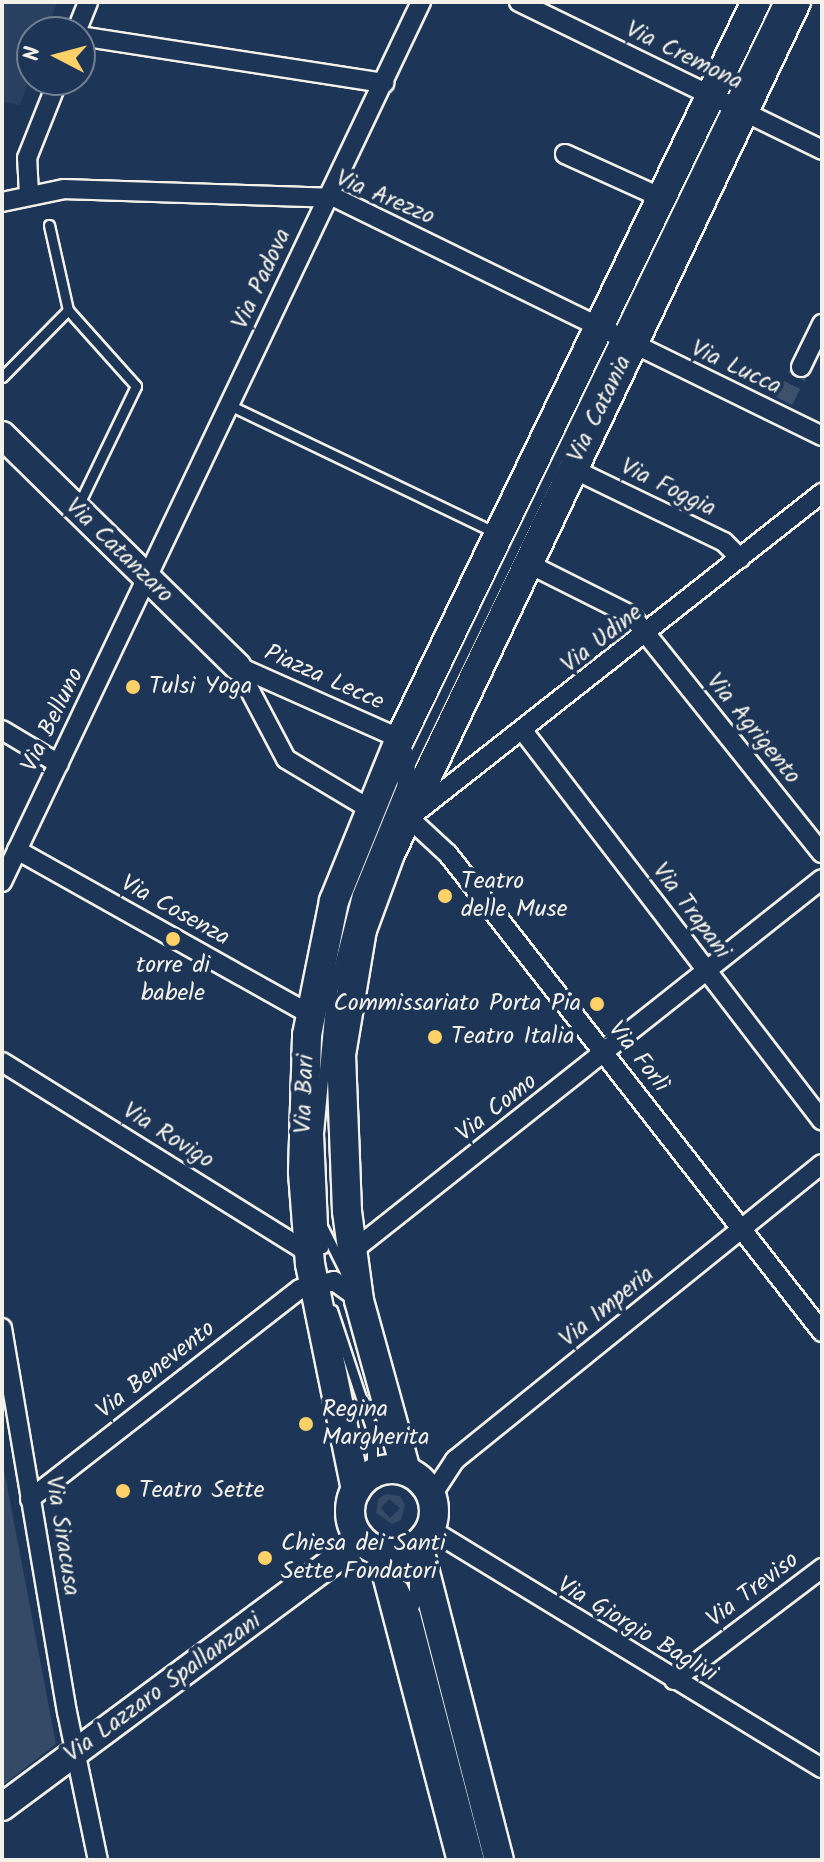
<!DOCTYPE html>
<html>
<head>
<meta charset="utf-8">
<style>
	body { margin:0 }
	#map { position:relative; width:824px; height:1862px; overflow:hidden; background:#1d3557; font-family:Kalam,sans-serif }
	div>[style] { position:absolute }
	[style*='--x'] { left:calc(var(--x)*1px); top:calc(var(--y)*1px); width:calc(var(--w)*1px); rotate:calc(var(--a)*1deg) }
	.built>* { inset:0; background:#2a4060 }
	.green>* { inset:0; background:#354a67 }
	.street-tunnel>* { height:18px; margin-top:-9px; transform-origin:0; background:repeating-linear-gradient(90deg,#3d516d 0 18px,transparent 0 27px) }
	.path>* { height:3px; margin-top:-1.5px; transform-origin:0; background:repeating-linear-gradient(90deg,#f4f1e8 0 2px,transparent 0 8px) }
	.roads { filter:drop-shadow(2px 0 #f4f1e8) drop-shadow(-2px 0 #f4f1e8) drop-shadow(0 2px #f4f1e8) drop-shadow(0 -2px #f4f1e8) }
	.lane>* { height:9px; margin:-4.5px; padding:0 4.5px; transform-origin:4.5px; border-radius:4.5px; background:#1d3557 }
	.street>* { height:18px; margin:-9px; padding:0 9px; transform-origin:9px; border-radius:9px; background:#1d3557 }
	.secondary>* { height:26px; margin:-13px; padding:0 13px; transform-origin:13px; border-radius:13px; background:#1d3557 }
	.primary>* { height:28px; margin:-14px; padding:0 14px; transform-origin:14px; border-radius:14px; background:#1d3557 }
	.primary>.ring { margin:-14px; padding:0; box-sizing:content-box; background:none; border:28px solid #1d3557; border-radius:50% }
	.dots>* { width:22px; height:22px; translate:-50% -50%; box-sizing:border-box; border:4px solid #1d3557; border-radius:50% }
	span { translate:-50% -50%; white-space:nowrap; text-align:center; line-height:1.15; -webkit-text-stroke:8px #1d3557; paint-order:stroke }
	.street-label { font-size:24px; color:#f4f1e8 }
	.poi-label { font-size:24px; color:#f4f1e8 }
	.left { translate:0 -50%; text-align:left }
	.right { translate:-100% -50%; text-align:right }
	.frame { position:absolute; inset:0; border:4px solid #f4f1e8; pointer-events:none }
	.north { position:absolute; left:16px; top:16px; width:80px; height:80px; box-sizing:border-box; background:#1d3557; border:2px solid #738091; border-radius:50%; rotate:276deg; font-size:22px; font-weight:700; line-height:32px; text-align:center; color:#f4f1e8 }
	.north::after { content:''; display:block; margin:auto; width:28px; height:36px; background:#ffd166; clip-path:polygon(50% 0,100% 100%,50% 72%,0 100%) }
</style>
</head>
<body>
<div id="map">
	<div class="built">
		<div style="clip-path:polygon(2px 2px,57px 2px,47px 32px,32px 32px,32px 72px,20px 105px,2px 102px)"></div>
	</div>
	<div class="green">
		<div style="clip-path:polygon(2px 1459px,56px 1744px,2px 1786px)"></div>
		<div style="clip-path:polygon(evenodd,386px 1494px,400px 1496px,405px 1505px,401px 1520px,392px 1524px,376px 1513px,378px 1499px,386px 1494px,389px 1499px,400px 1508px,390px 1518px,381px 1508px,389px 1499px)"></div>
	</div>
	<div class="street-tunnel">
		<div style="--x:784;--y:401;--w:38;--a:-63"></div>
	</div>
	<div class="path">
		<div style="--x:2;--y:179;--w:1;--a:0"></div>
	</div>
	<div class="roads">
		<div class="lane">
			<div style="--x:49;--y:225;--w:87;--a:77.4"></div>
			<div style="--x:68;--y:310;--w:102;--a:48.2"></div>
			<div style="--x:136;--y:386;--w:133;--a:115.8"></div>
			<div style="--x:2;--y:377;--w:94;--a:-45.4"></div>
			<div style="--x:229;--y:405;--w:296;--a:25.6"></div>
			<div style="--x:409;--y:766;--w:848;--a:-64.22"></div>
			<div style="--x:323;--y:1228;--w:49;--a:63.4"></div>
			<div style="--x:323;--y:1248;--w:115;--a:-92.5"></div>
			<div style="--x:318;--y:1133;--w:138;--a:-84.6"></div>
			<div style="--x:331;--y:996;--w:105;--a:-75.7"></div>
			<div style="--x:357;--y:894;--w:119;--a:-67.8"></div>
			<div style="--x:332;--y:1310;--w:127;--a:71.7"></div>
			<div style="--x:372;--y:1431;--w:31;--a:90"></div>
			<div style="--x:372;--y:1462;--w:21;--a:118"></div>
			<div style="--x:414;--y:1573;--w:33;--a:90"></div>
			<div style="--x:402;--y:1586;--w:31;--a:65"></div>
			<div style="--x:415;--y:1614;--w:254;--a:75.4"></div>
		</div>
		<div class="street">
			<div style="--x:519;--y:2;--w:337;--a:26"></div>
			<div style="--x:76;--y:32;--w:32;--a:-68"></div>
			<div style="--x:80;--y:36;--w:308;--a:8.8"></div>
			<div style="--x:565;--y:154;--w:109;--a:24.4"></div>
			<div style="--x:29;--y:194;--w:36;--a:-93"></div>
			<div style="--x:27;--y:158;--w:84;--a:-68.3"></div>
			<div style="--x:2;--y:202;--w:63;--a:-11.8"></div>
			<div style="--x:64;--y:189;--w:272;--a:1.9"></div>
			<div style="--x:336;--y:198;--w:541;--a:26.09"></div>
			<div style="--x:801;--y:367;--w:48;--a:-64"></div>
			<div style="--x:571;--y:468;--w:170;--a:25.8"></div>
			<div style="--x:724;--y:542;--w:23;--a:45"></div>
			<div style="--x:527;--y:563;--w:116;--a:26.6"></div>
			<div style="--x:631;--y:615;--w:305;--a:51.3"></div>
			<div style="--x:237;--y:666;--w:172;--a:24"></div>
			<div style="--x:394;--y:736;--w:23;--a:61"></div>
			<div style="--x:405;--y:756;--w:53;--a:86.8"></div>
			<div style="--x:237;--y:666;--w:105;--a:62.2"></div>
			<div style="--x:286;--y:759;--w:96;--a:30.9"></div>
			<div style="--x:2;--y:730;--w:66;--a:30.8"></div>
			<div style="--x:523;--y:731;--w:491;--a:52.5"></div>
			<div style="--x:409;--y:818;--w:53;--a:42.7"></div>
			<div style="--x:448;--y:854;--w:607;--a:51.96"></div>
			<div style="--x:409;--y:818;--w:526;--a:-38.2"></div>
			<div style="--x:17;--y:850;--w:335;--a:29.3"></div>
			<div style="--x:2;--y:882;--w:975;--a:-64.54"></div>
			<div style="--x:2;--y:1062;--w:365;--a:31.9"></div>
			<div style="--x:350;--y:1253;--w:602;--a:-38.39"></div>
			<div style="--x:2;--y:1328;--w:389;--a:80.4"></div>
			<div style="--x:67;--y:1712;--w:151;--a:78.2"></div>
			<div style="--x:432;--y:1495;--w:42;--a:-56.7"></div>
			<div style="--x:455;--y:1460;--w:471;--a:-38.9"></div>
			<div style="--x:30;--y:1499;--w:342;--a:-37.9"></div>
			<div style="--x:300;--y:1289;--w:35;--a:-13"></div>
			<div style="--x:334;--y:1281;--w:31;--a:36"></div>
			<div style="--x:430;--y:1529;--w:459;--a:31.4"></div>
			<div style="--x:674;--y:1680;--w:186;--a:-37.1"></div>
		</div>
		<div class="secondary">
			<div style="--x:2;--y:435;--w:330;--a:44.5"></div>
			<div style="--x:2;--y:1807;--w:448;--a:-36.6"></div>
		</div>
		<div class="primary">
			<div class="ring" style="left:350px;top:1469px;width:56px;height:56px"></div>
			<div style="--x:406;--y:1471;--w:177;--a:-105.4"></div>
			<div style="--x:359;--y:1300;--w:90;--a:-97.7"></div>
			<div style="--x:347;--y:1211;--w:156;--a:-92.2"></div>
			<div style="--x:341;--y:1055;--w:127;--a:-80.5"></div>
			<div style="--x:362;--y:930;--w:81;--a:-69.8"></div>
			<div style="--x:390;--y:854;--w:944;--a:-64.52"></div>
			<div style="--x:356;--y:1490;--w:231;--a:-101.5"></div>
			<div style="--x:310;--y:1264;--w:92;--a:-94.4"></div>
			<div style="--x:303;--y:1172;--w:137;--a:-88.3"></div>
			<div style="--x:307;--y:1035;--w:137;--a:-78.6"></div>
			<div style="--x:334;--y:901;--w:173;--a:-67.9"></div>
			<div style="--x:399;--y:741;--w:821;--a:-64.22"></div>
			<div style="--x:418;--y:1545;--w:325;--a:75.6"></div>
			<div style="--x:381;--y:1552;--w:318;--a:75.3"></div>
		</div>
	</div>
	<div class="dots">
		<div style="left:133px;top:687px;background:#ffd166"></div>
		<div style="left:445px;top:896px;background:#ffd166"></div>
		<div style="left:173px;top:939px;background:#ffd166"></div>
		<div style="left:597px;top:1004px;background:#ffd166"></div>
		<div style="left:435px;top:1037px;background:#ffd166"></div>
		<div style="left:306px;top:1424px;background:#ffd166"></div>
		<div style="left:123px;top:1491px;background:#ffd166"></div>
		<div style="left:265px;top:1558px;background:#ffd166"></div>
	</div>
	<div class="street-label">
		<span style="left:684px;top:56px;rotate:26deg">Via Cremona</span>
		<span style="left:385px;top:198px;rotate:23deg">Via Arezzo</span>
		<span style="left:262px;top:279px;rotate:-65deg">Via Padova</span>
		<span style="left:736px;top:368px;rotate:25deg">Via Lucca</span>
		<span style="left:600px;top:409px;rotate:-64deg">Via Catania</span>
		<span style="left:668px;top:488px;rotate:26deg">Via Foggia</span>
		<span style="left:119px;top:551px;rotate:44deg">Via Catanzaro</span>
		<span style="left:602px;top:639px;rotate:-38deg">Via Udine</span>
		<span style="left:324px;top:678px;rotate:24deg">Piazza Lecce</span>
		<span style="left:53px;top:720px;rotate:-64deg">Via Belluno</span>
		<span style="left:753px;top:729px;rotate:51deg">Via Agrigento</span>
		<span style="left:175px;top:911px;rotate:29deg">Via Cosenza</span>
		<span style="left:691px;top:911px;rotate:53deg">Via Trapani</span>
		<span style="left:638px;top:1057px;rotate:52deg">Via Forlì</span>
		<span style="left:305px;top:1094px;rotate:-88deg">Via Bari</span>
		<span style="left:497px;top:1108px;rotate:-38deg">Via Como</span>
		<span style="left:168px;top:1136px;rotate:32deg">Via Rovigo</span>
		<span style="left:607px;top:1307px;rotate:-39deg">Via Imperia</span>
		<span style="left:156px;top:1370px;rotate:-38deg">Via Benevento</span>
		<span style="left:62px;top:1536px;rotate:81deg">Via Siracusa</span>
		<span style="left:753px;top:1590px;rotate:-37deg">Via Treviso</span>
		<span style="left:637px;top:1630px;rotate:31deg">Via Giorgio Baglivi</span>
		<span style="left:163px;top:1688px;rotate:-36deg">Via Lazzaro Spallanzani</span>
	</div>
	<div class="poi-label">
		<span class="left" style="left:149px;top:687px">Tulsi Yoga</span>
		<span class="left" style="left:461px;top:896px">Teatro<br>delle Muse</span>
		<span style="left:173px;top:980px">torre di<br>babele</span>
		<span class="right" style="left:581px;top:1004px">Commissariato Porta Pia</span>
		<span class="left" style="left:451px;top:1037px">Teatro Italia</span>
		<span class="left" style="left:322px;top:1424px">Regina<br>Margherita</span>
		<span class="left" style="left:139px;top:1491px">Teatro Sette</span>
		<span class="left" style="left:281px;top:1558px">Chiesa dei Santi<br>Sette Fondatori</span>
	</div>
	<div class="frame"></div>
	<div class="north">N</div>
</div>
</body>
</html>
